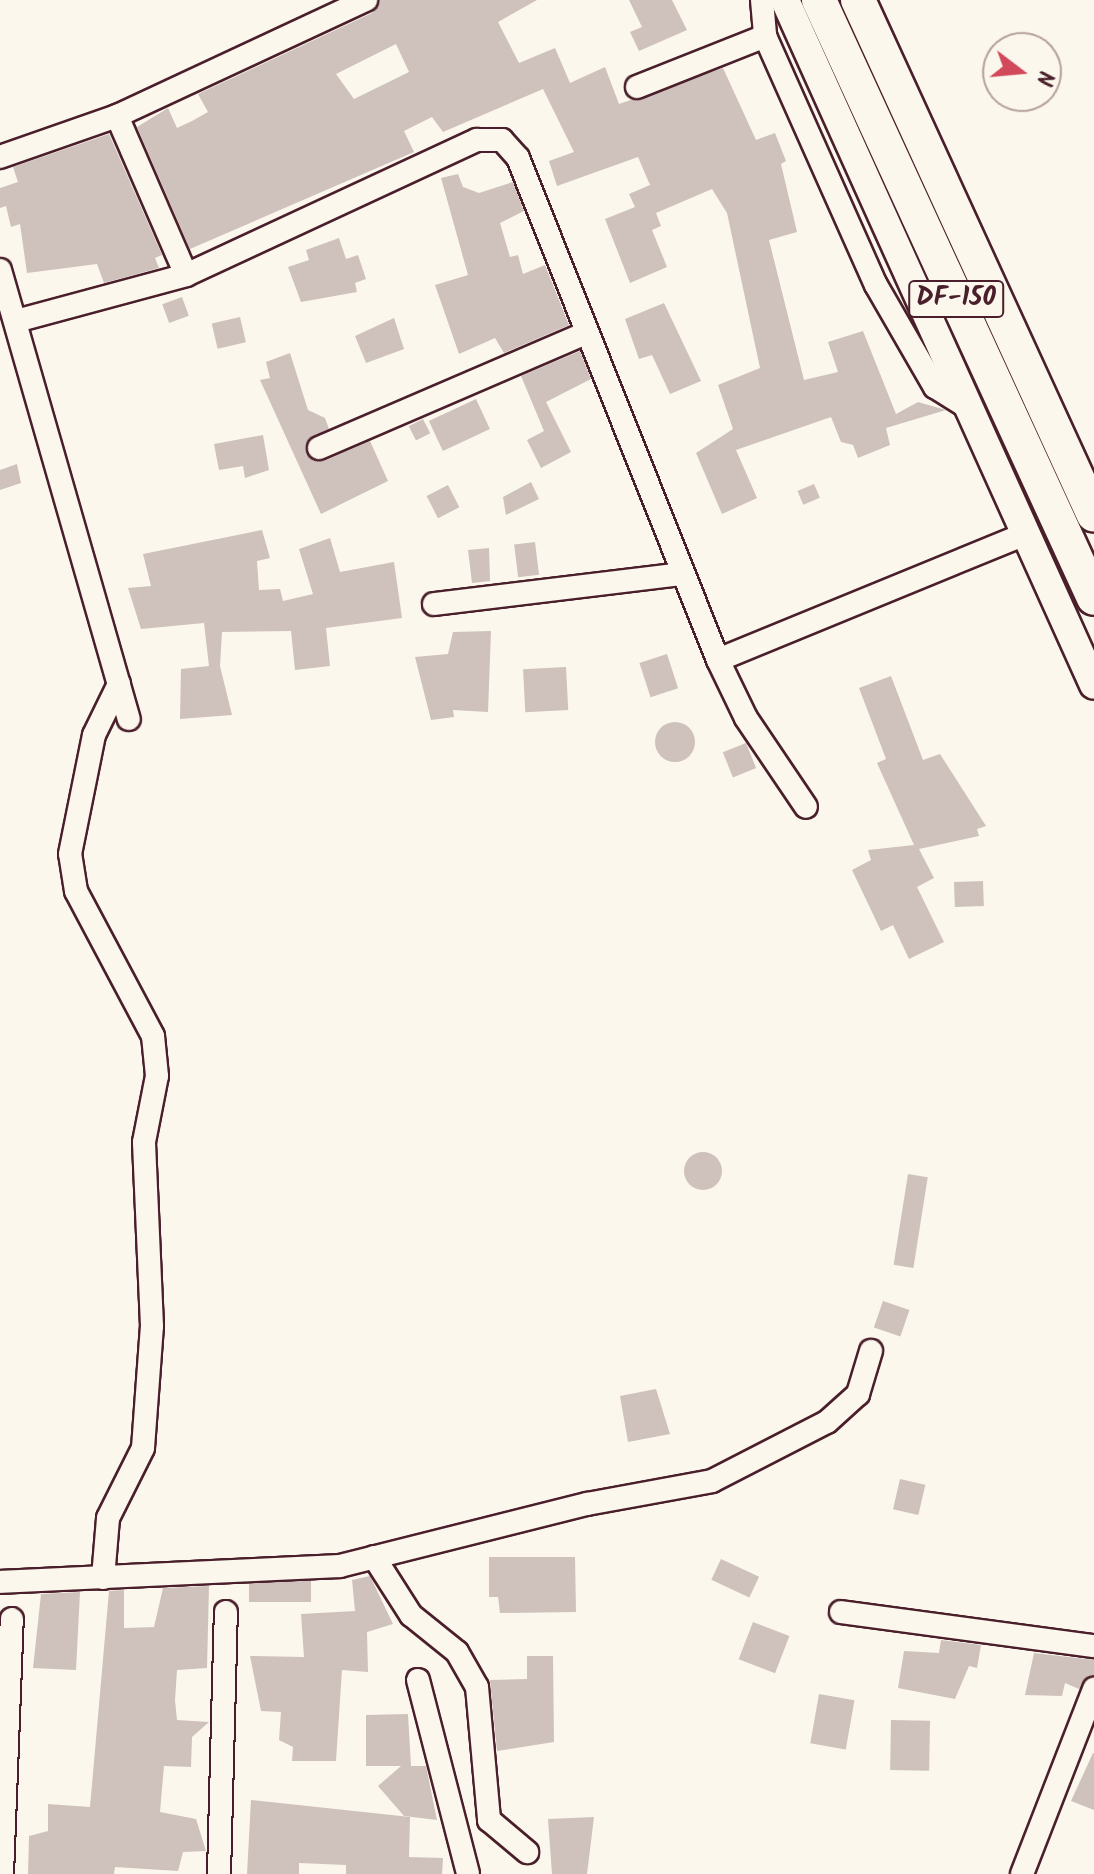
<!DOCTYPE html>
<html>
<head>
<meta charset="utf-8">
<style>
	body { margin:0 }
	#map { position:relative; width:1094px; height:1874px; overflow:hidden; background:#fbf7ec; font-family:Kalam,sans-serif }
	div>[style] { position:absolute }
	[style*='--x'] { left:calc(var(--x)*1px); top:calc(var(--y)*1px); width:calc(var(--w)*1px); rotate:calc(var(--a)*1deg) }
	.building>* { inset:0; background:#cfc2bc; transform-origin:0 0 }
	.round { border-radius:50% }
	.roads { filter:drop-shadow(2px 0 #4a1f2b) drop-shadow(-2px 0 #4a1f2b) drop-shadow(0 2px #4a1f2b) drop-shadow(0 -2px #4a1f2b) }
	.minor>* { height:22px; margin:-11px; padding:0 11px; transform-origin:11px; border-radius:11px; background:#fbf7ec }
	.tertiary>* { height:28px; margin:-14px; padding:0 14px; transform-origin:14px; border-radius:14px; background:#fbf7ec }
	.primary>* { height:34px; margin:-17px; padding:0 17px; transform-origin:17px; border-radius:17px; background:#fbf7ec }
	span { translate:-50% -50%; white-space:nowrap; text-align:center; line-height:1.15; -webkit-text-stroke:6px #fbf7ec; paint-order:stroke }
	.shield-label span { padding:2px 6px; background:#fbf7ec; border:2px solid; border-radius:6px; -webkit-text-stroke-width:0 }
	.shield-label { font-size:26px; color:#4a1f2b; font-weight:700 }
	.north { position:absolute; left:982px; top:32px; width:80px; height:80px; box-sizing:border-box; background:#fbf7ec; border:2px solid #b4a19f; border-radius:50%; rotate:106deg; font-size:22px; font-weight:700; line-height:32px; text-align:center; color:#4a1f2b }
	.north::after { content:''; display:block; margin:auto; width:28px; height:36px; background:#d1495b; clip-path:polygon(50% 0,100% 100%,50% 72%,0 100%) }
</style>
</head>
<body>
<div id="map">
	<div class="building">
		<div style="clip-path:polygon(evenodd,380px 0,537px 0,498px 22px,519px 63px,555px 48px,570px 83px,605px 67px,619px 104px,723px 68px,756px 140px,775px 133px,786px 161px,781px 164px,797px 232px,769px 240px,804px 380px,838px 372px,828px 342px,863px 331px,896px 414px,918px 402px,946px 410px,886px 428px,890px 445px,858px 458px,853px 445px,841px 442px,831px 417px,736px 450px,757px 498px,722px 514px,696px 453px,733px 429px,718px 385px,760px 368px,727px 213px,712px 189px,656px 213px,661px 226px,652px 230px,667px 267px,630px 283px,605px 219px,635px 207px,629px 194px,650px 185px,638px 157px,557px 186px,549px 161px,574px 152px,543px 89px,443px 132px,432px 117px,404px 131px,414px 152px,190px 249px,137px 127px,168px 108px,177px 128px,192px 121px,208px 112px,198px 94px,372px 13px,380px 0,396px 44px,409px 72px,354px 99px,336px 74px,396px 44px)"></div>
		<div style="clip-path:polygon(629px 0,672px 0,687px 30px,639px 51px,630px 32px,642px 27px)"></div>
		<div style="clip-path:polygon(109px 134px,162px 255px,155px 258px,159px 268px,104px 283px,97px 264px,27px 273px,20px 224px,11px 227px,6px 206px,0 208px,0 188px,18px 182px,13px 167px)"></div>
		<div style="clip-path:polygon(458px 174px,463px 187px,479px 193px,513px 182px,524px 211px,500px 223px,510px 257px,518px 255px,523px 274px,545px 265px,569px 325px,504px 353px,495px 338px,459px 354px,435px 285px,468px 275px,441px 178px)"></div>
		<div style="clip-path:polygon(339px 238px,346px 259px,358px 255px,366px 279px,355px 283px,357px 292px,301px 302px,288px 267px,309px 260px,306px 250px)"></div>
		<div style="left:182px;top:297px;width:20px;height:21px;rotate:70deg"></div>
		<div style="clip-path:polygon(664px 303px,701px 381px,670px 394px,652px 355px,639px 359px,625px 319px)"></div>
		<div style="left:240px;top:317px;width:26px;height:29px;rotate:77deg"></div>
		<div style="clip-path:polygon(394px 318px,404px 349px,366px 363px,355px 336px)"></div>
		<div style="clip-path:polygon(580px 351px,591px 379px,546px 402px,571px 452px,541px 468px,527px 440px,544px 431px,521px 376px)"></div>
		<div style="clip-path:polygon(290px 353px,308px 410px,325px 418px,329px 429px,308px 439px,307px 454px,324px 461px,370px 441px,388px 481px,321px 514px,260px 380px,270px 378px,266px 362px)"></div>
		<div style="left:476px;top:399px;width:33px;height:52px;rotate:65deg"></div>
		<div style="left:423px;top:419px;width:16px;height:16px;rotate:63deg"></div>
		<div style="clip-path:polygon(263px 435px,269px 470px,245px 478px,243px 466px,219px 470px,214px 444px)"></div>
		<div style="clip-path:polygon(17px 464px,21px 483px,0 490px,0 470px)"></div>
		<div style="clip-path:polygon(531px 482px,539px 499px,506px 515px,503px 497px)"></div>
		<div style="left:814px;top:484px;width:15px;height:18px;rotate:67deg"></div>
		<div style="left:448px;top:485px;width:25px;height:24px;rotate:63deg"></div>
		<div style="clip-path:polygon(262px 530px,270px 558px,257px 561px,259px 590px,280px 589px,283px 601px,313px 594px,299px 549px,330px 538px,340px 572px,394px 562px,402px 618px,326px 628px,330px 666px,295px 670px,291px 631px,222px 632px,220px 666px,232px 715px,180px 719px,181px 669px,209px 666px,204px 623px,141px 629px,128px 588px,151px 586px,143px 554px)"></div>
		<div style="left:535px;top:542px;width:33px;height:21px;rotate:83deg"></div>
		<div style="clip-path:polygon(489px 548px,490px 581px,472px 583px,468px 550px)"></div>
		<div style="clip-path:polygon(491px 631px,488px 712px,453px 710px,454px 717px,431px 720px,415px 657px,448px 654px,453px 632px)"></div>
		<div style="left:667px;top:654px;width:36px;height:29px;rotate:72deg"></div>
		<div style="left:566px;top:667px;width:43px;height:43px;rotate:87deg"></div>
		<div style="clip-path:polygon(891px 676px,923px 760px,940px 754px,986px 826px,977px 829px,979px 836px,919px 849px,934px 878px,917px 887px,944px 942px,909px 959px,893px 925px,881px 931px,852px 870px,871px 860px,868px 850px,914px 845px,877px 763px,886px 759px,859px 688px)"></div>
		<div class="round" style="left:655px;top:722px;width:40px;height:40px"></div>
		<div style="left:746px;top:743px;width:27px;height:25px;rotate:68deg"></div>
		<div style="left:983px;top:881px;width:25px;height:29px;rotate:88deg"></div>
		<div class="round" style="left:684px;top:1152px;width:38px;height:38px"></div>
		<div style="left:908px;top:1174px;width:20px;height:92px;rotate:9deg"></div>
		<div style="left:883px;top:1301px;width:28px;height:28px;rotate:19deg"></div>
		<div style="clip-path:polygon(656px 1389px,670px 1434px,628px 1442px,620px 1396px)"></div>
		<div style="left:900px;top:1479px;width:26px;height:31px;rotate:13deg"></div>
		<div style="clip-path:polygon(489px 1557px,575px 1557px,576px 1612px,500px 1613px,498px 1597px,489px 1597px)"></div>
		<div style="left:721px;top:1559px;width:42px;height:23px;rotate:25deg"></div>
		<div style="clip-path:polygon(370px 1576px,393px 1624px,367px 1632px,368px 1672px,342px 1670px,336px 1761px,292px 1761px,293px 1747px,279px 1740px,281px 1712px,261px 1711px,250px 1656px,304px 1657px,301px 1614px,355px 1611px,352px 1580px)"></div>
		<div style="left:311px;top:1581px;width:21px;height:62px;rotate:90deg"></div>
		<div style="clip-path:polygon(209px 1586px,207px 1668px,177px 1670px,175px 1700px,177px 1720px,209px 1722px,192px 1737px,191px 1767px,164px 1766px,160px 1812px,196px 1819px,206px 1851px,183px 1852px,178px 1871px,115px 1867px,114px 1874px,28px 1874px,29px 1836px,48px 1831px,48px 1804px,90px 1807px,109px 1591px,124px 1590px,124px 1628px,154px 1627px,163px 1588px)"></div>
		<div style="clip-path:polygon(80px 1592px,76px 1670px,33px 1668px,41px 1594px)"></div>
		<div style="left:753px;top:1622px;width:39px;height:40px;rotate:21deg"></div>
		<div style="clip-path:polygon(941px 1640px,981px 1645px,977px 1668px,969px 1666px,955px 1699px,898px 1688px,904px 1651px,939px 1653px)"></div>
		<div style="clip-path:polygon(1034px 1653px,1094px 1660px,1094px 1675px,1079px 1689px,1065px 1683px,1062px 1696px,1025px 1695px)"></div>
		<div style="clip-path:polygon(527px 1656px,553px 1656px,554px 1742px,497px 1751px,490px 1680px,527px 1679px)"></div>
		<div style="left:819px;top:1694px;width:36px;height:50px;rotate:10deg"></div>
		<div style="clip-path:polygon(408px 1714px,411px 1766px,426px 1766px,437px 1820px,404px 1816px,378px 1786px,401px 1766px,366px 1766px,366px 1715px)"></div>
		<div style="left:891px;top:1720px;width:39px;height:50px;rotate:1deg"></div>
		<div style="clip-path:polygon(1093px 1753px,1094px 1753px,1094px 1810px,1071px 1801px)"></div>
		<div style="clip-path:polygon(251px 1800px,410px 1817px,409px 1857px,443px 1858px,442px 1874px,346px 1874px,346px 1865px,299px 1863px,299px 1874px,247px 1874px)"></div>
		<div style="clip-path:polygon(594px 1817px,587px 1874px,552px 1874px,548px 1819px)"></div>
	</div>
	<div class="roads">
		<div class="minor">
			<div style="--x:762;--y:0;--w:36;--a:85"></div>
			<div style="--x:765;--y:36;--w:273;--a:66"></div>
			<div style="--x:876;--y:285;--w:118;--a:60"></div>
			<div style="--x:935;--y:387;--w:40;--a:32"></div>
			<div style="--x:637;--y:87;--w:138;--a:-21.7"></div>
			<div style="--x:117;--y:116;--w:173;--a:66.5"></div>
			<div style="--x:0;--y:157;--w:124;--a:-19.3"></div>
			<div style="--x:117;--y:116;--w:275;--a:-25"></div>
			<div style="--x:0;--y:270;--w:467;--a:74"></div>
			<div style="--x:16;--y:321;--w:176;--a:-15.1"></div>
			<div style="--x:186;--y:275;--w:321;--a:-24.9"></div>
			<div style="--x:477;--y:140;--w:25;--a:0"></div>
			<div style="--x:502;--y:140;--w:24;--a:48"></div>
			<div style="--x:518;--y:158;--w:540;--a:68.28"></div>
			<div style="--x:718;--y:660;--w:64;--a:64.2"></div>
			<div style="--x:746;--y:718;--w:107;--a:56"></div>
			<div style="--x:319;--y:448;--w:288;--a:-23.3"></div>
			<div style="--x:434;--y:604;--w:250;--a:-6.9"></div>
			<div style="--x:718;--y:660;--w:334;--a:-22.3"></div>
			<div style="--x:374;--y:1557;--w:69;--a:57.5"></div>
			<div style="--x:411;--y:1615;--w:59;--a:38.8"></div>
			<div style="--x:457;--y:1652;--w:40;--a:60.3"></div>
			<div style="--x:477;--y:1687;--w:134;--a:84.8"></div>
			<div style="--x:489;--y:1820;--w:50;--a:40.1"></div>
			<div style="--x:103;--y:1578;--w:60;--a:-85.2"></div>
			<div style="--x:108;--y:1518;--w:78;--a:-63.4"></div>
			<div style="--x:143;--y:1448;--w:122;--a:-85.8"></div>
			<div style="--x:152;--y:1326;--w:184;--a:-92.5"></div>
			<div style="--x:144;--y:1142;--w:67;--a:-78.9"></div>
			<div style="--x:157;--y:1076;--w:40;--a:-95.7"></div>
			<div style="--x:153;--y:1036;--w:164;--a:-118"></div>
			<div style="--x:76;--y:891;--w:37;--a:-99"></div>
			<div style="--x:70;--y:854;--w:121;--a:-78.6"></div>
			<div style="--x:94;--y:735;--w:57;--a:-63.9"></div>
			<div style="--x:0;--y:1582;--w:340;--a:-2.7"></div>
			<div style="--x:340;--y:1566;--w:255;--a:-14.1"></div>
			<div style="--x:587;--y:1504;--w:127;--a:-10.4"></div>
			<div style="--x:712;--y:1481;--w:129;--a:-27.2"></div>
			<div style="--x:827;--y:1422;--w:42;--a:-42.1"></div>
			<div style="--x:858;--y:1394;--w:45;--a:-73.2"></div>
			<div style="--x:841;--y:1612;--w:255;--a:7.7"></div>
			<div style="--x:418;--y:1680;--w:200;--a:75.5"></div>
			<div style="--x:2;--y:1874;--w:255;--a:-87.8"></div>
			<div style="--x:219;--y:1874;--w:262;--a:-88.5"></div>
			<div style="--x:1022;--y:1874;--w:199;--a:-68.7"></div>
		</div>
		<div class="tertiary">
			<div style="--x:785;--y:0;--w:751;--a:65.72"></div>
		</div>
		<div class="primary">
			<div style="--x:819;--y:0;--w:658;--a:65.3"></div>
			<div style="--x:858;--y:0;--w:566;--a:65.38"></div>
		</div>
	</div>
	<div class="shield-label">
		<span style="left:956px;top:299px">DF-150</span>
	</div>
	<div class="north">N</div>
</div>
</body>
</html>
